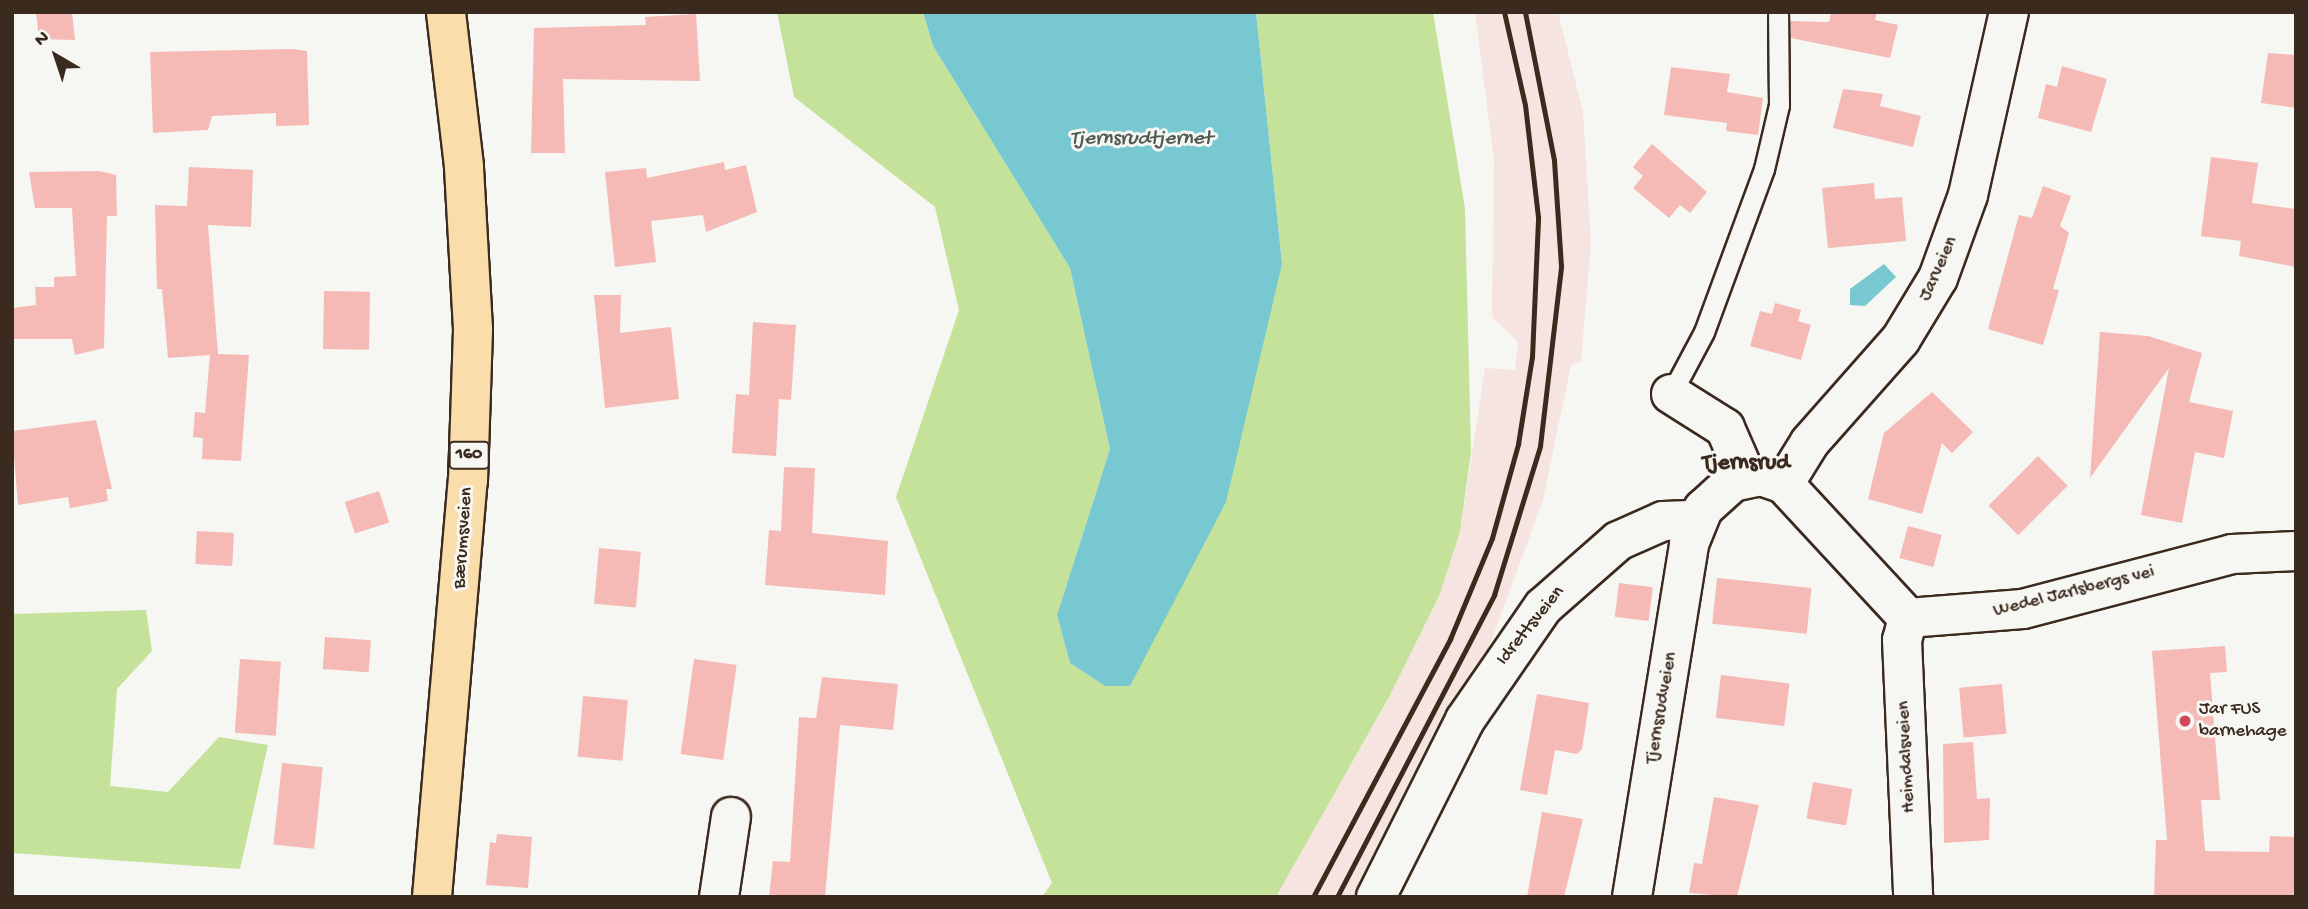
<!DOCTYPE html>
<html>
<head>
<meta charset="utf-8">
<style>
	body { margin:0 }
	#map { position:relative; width:2308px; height:909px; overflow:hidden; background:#f6f6f2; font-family:"Gochi Hand",sans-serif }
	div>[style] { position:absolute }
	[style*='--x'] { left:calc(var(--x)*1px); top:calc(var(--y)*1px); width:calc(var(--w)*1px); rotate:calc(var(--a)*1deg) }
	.built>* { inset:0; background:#f6e4e0 }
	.green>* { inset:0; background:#c4e299 }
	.water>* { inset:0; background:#77c8d0 }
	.building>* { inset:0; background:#f5bab5; transform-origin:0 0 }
	.roads { filter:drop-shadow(2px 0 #3b2a1e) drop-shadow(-2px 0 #3b2a1e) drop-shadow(0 2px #3b2a1e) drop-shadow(0 -2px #3b2a1e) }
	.lane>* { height:19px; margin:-9.5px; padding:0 9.5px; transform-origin:9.5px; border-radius:9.5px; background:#f6f6f2 }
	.street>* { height:38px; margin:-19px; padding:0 19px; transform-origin:19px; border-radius:19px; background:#f6f6f2 }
	.primary>* { height:38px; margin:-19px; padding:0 19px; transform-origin:19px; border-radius:19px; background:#f9deab }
	.rail>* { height:5px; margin:-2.5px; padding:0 2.5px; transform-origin:2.5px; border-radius:2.5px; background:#3b2a1e }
	.dots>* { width:19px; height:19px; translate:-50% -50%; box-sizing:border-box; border:4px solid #f6f6f2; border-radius:50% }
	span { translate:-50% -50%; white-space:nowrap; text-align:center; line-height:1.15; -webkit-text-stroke:6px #f6f6f2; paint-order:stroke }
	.shield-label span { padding:2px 5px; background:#f6f6f2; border:2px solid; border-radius:5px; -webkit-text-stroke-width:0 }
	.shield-label { font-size:18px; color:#3b2a1e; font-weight:700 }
	.street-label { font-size:19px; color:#3b2a1e }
	.poi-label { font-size:19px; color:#3b2a1e }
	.left { translate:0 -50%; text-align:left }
	.water-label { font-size:21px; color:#4d5953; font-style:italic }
	.quarter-label { font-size:23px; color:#3b2a1e; font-weight:700 }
	.frame { position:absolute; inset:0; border:14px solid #3b2a1e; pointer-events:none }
	.north { position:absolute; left:21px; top:21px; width:70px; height:70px; -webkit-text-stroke:5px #f6f6f2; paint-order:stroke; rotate:321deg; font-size:19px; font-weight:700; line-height:28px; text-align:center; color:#3b2a1e }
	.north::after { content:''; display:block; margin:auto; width:24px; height:32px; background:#3b2a1e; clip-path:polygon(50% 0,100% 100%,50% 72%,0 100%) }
</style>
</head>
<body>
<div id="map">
	<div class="built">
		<div style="clip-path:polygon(1475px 12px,1558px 12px,1583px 112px,1591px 243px,1581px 362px,1571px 365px,1543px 500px,1490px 644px,1358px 897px,1276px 897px,1390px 695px,1460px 532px,1485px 368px,1515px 370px,1518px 342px,1492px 317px,1494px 160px)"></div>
	</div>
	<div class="green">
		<div style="clip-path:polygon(777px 12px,923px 12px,933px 46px,1070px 268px,1110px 449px,1057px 615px,1070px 663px,1105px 686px,1130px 686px,1282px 264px,1256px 12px,1433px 12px,1465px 209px,1471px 452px,1460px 532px,1439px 596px,1390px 695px,1276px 897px,1042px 897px,1052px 883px,896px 497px,959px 310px,935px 207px,794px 97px)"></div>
		<div style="clip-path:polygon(146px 610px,152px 651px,117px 689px,110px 786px,168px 792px,219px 737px,268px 745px,240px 869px,12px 853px,12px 614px)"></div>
	</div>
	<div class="water">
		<div style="clip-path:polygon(923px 12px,1256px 12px,1282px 264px,1226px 502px,1130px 686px,1105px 686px,1070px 663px,1057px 615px,1110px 449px,1070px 268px,933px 46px)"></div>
		<div style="clip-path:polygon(1884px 264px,1896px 277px,1865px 306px,1850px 305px,1850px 289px)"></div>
	</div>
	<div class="building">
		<div style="clip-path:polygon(36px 12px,72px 12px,75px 40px,39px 39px)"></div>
		<div style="clip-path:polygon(1831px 12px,1877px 12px,1875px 20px,1898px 25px,1890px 58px,1791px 38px,1790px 21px,1829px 22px)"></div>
		<div style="clip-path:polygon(696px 14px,700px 81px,563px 79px,565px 153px,531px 153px,534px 28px,646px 25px,645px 17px)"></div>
		<div style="clip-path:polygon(293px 49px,307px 51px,309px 125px,276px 126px,276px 113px,212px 116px,208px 130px,153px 133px,150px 52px)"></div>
		<div style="clip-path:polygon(2268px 53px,2296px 55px,2296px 108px,2261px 103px)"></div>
		<div style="clip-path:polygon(2062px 66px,2107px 79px,2091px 132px,2038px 118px,2046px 84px,2057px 87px)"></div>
		<div style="clip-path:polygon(1671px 67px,1730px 74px,1727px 92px,1763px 98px,1758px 135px,1726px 131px,1727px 123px,1664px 115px)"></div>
		<div style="clip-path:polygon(1843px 89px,1883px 94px,1880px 106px,1921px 116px,1913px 147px,1833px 128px)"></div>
		<div style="clip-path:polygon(1652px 144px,1707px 192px,1690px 213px,1680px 205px,1669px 218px,1633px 188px,1643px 176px,1633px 167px)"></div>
		<div style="clip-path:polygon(2211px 157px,2258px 163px,2252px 203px,2296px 209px,2296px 267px,2239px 256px,2241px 241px,2201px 236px)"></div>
		<div style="clip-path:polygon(724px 162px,725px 170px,746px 165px,757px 212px,706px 232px,703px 215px,651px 221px,656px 262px,615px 267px,605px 172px,646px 168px,647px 178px)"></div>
		<div style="clip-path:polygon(189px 167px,253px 170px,251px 227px,208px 225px,218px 354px,249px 355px,241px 461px,202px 459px,203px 438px,193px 437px,195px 412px,205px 413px,210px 355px,168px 358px,162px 289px,157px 289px,155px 205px,187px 206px)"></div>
		<div style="clip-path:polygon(99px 171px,116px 175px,117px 216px,107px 216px,104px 348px,75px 355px,72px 339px,12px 339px,12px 308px,36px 305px,35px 287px,54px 287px,54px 277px,76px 276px,72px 208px,35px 208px,29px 172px)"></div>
		<div style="clip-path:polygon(1874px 183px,1875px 199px,1902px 197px,1906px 241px,1828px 248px,1822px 188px)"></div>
		<div style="clip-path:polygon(2043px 186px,2071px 196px,2060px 226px,2069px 233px,2053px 289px,2059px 290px,2043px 345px,1988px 329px,2019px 215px,2032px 218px)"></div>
		<div style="left:324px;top:291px;width:46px;height:58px;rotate:1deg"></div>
		<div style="clip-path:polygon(594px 295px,621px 295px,620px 333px,671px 327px,679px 399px,605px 408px)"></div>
		<div style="clip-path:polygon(1775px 303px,1801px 310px,1798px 321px,1811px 325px,1801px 360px,1750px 346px,1760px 311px,1772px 314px)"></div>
		<div style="clip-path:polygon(753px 322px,796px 325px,791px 400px,779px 399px,776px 456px,732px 453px,736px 394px,749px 395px)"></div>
		<div style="clip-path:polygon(2100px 332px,2148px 336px,2202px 353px,2189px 402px,2233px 411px,2224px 458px,2195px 452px,2182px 523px,2141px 515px,2169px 368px,2090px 478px)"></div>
		<div style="clip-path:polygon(1932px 392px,1973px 432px,1952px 453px,1942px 443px,1922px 514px,1868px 499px,1884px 433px)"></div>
		<div style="clip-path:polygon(96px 420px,112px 489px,106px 489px,108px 501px,70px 508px,68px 497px,18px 505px,12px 431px)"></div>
		<div style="left:2038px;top:456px;width:42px;height:70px;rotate:45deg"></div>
		<div style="clip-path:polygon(784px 467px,815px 468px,812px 533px,888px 541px,885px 595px,765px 585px,769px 530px,781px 531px)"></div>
		<div style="left:379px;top:491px;width:33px;height:36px;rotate:72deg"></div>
		<div style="left:1908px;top:526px;width:35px;height:33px;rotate:15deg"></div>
		<div style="left:197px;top:531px;width:37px;height:33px;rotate:3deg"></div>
		<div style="left:599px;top:548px;width:42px;height:56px;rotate:5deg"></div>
		<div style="left:1717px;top:578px;width:95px;height:46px;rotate:6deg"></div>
		<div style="left:1619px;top:583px;width:34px;height:34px;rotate:7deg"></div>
		<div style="left:325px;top:637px;width:46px;height:32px;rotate:4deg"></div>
		<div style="clip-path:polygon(2225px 646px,2227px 672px,2210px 673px,2220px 800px,2201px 800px,2205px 851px,2269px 852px,2270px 836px,2296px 837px,2296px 897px,2154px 897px,2156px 840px,2167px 840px,2152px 651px)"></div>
		<div style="left:240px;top:659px;width:41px;height:74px;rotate:4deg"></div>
		<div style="left:694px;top:659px;width:43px;height:96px;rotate:8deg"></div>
		<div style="left:1721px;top:675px;width:69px;height:43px;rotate:7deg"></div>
		<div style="clip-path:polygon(822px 677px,898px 684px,893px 730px,840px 725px,825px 897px,769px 897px,773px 861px,790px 862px,799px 717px,816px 718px)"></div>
		<div style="left:2002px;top:684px;width:50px;height:43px;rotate:85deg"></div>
		<div style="clip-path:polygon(1537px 694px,1589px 703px,1582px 749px,1577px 754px,1555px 750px,1547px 795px,1520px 790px)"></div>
		<div style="left:583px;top:696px;width:45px;height:61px;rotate:5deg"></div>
		<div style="clip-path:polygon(1973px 742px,1977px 799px,1990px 798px,1989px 840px,1944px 843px,1943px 744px)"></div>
		<div style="left:282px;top:763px;width:41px;height:82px;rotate:6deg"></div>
		<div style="left:1813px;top:782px;width:40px;height:37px;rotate:10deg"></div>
		<div style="clip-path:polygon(1714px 797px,1759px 805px,1737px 897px,1689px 893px,1694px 863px,1702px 864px)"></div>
		<div style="clip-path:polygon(1542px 812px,1583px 819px,1564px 897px,1527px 897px)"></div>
		<div style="clip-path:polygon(497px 834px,532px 837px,528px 888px,486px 885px,490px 842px,496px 843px)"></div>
	</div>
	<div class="roads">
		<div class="lane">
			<div style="--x:1671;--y:394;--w:70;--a:-62"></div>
			<div style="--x:1704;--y:332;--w:174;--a:-69.8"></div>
			<div style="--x:1764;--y:169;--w:66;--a:-76.8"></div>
			<div style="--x:1779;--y:105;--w:93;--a:-90.6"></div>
		</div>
		<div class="street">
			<div style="--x:1671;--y:394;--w:64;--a:32.2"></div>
			<div style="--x:1725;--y:428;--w:52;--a:66.4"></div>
			<div style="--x:1784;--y:484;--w:49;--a:-58.2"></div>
			<div style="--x:1810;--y:442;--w:137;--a:-48.5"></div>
			<div style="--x:1901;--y:339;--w:71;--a:-58.8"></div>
			<div style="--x:1938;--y:278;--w:88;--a:-70.1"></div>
			<div style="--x:1968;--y:195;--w:188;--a:-77.4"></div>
			<div style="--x:1908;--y:618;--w:23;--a:105"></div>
			<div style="--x:1902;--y:640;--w:257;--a:87.5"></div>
			<div style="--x:719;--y:897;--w:81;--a:-81.5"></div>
			<div style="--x:1376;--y:897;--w:198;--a:-63.3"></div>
			<div style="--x:1465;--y:720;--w:137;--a:-55.4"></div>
			<div style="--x:1543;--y:607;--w:100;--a:-41.3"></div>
			<div style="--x:1618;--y:541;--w:49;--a:-24"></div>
			<div style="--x:1663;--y:521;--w:34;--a:-2"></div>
			<div style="--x:1632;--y:897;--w:358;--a:-80.8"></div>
			<div style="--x:1689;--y:544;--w:38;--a:-68"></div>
			<div style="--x:1703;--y:509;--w:40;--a:-42"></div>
			<div style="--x:1733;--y:482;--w:29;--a:-12"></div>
			<div style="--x:1761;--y:476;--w:24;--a:19"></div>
			<div style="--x:1784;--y:484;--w:183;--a:47.2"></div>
			<div style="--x:1908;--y:618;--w:115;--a:-4.5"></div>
			<div style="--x:2023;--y:609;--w:216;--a:-14.7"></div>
			<div style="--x:2232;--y:554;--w:64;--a:-2.7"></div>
		</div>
		<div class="primary">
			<div style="--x:432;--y:897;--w:418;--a:-85.1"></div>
			<div style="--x:468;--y:481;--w:152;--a:-88.1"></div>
			<div style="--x:473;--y:329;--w:163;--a:-93.2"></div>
			<div style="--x:464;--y:166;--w:155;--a:-96.7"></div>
		</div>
	</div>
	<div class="rail">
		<div style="--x:1313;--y:897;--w:292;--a:-62"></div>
		<div style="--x:1450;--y:639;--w:109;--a:-67.4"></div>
		<div style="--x:1492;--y:538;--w:98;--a:-74.5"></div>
		<div style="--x:1518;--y:444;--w:88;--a:-80.9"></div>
		<div style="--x:1532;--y:357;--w:140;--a:-87.5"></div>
		<div style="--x:1538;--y:217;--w:113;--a:-96.6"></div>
		<div style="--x:1525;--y:105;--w:95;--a:-102.7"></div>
		<div style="--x:1337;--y:897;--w:340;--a:-62.5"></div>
		<div style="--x:1494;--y:595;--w:156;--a:-72.8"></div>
		<div style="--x:1540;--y:446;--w:181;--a:-83.3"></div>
		<div style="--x:1561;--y:266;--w:106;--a:-93.8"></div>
		<div style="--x:1554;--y:160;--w:151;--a:-101.1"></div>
	</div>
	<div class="dots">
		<div style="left:2185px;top:721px;background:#d1495b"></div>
	</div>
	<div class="shield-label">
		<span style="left:469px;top:455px">160</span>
	</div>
	<div class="street-label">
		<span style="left:1939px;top:269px;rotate:-66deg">Jarveien</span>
		<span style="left:464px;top:538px;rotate:-86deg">Bærumsveien</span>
		<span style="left:2074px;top:592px;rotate:-14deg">Wedel Jarlsbergs vei</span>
		<span style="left:1531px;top:626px;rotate:-51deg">Idrettsveien</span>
		<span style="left:1662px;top:708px;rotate:-80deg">Tjernsrudveien</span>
		<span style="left:1907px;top:757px;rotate:-93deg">Heimdalsveien</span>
	</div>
	<div class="poi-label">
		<span class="left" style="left:2199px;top:721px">Jar FUS<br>barnehage</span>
	</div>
	<div class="water-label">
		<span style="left:1141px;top:140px">Tjernsrudtjernet</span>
	</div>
	<div class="quarter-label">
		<span style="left:1746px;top:464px">Tjernsrud</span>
	</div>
	<div class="frame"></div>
	<div class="north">N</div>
</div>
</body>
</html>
